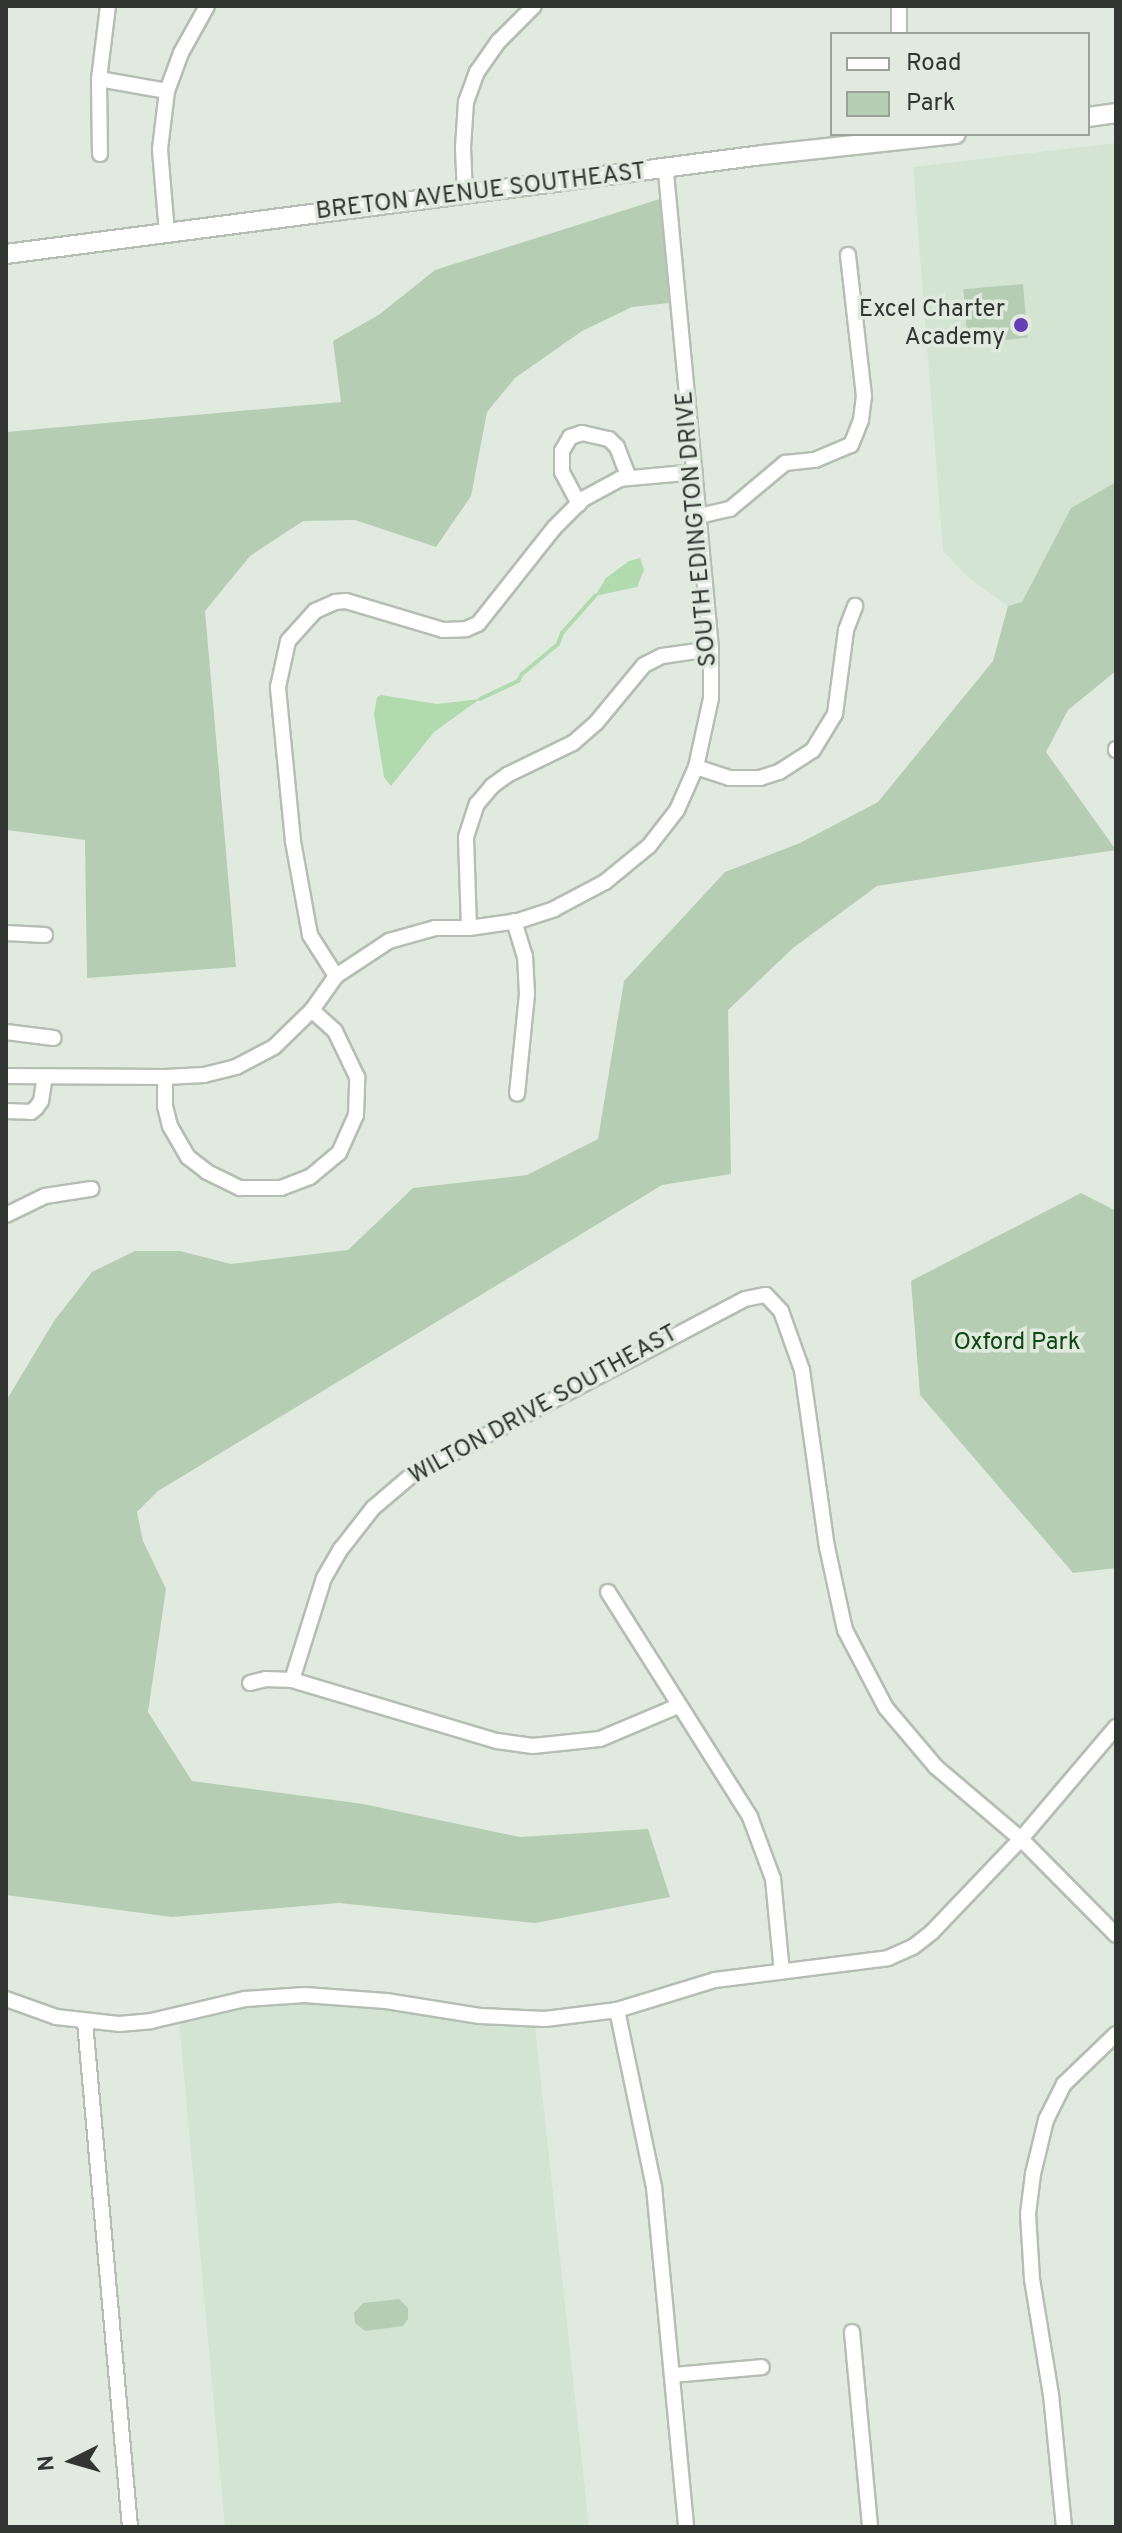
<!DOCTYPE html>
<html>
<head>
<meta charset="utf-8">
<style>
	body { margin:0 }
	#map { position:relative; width:1122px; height:2533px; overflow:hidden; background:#e0eadf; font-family:Overpass,sans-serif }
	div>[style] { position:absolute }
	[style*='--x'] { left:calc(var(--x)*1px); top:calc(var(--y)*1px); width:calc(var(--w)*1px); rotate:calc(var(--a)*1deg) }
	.built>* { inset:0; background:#d4e4d2 }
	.green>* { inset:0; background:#b5cdb3; transform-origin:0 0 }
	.water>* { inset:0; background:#b2daaf }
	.stream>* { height:4px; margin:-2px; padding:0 2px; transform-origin:2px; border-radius:2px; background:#b2daaf }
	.roads { filter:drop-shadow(2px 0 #b4beb3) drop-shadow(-2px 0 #b4beb3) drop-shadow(0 2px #b4beb3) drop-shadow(0 -2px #b4beb3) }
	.minor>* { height:14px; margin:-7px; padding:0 7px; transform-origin:7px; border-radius:7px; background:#fff }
	.major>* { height:18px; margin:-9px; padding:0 9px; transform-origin:9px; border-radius:9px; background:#fff }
	.dots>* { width:22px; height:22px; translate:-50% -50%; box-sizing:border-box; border:4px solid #e0eadf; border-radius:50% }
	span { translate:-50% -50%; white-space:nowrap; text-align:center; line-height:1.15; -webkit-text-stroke:7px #e0eadf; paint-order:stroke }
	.street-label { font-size:24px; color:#323632 }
	.poi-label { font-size:24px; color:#323632 }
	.right { translate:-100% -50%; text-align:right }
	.park-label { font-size:24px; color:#0f4710 }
	.frame { position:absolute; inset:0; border:8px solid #323632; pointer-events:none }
	.legend { position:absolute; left:830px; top:32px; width:260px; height:104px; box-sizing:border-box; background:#e0eadf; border:2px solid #9aa29a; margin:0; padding:10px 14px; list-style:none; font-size:24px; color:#323632 }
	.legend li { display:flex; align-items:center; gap:16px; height:40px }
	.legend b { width:40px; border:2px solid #9aa29a }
	.north { position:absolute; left:32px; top:2421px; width:80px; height:80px; -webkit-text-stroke:6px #e0eadf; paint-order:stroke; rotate:265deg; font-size:22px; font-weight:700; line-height:32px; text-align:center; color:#323632 }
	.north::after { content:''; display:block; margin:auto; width:28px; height:36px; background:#323632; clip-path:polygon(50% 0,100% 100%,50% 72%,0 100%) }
</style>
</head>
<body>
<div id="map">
	<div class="built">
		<div style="clip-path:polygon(1116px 143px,1116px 482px,1071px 508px,1022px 602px,1008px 606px,969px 578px,943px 551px,913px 167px)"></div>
		<div style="clip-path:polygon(349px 2001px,535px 2027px,589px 2527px,225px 2527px,179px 2021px,254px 2005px)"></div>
	</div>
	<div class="green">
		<div style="clip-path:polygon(660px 199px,669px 303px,632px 307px,582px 331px,515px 378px,487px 412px,471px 496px,436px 547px,355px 520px,303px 521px,250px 556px,205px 611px,236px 967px,87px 978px,85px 840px,6px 830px,6px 432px,341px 402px,333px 341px,380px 314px,435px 270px)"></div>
		<div style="left:1023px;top:284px;width:54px;height:60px;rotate:85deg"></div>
		<div style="clip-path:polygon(1116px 482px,1116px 671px,1068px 710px,1046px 752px,1116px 850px,877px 886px,793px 948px,728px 1010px,731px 1174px,662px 1185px,158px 1491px,137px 1512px,143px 1541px,166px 1589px,148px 1712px,192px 1781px,363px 1804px,520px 1837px,648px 1829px,670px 1897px,535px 1923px,339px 1903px,172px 1917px,6px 1895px,6px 1401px,54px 1321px,92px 1272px,135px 1251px,180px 1251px,231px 1264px,348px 1250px,413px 1188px,527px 1175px,598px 1139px,624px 981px,725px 872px,800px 843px,878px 802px,993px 661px,1008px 606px,1022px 602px,1071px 508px)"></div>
		<div style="clip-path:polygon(1081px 1193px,1116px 1211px,1116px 1568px,1073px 1573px,920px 1395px,911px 1281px)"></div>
		<div style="clip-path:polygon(399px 2299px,408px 2308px,408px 2319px,403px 2326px,365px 2331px,355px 2323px,354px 2313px,363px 2303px)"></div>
	</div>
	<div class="water">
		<div style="clip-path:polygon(640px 558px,644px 570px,637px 587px,595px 596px,606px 578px,629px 561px)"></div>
		<div style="clip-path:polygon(381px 695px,437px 704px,480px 699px,434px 732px,391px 786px,384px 777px,374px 714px,377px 697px)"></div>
	</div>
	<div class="stream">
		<div style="--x:480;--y:699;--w:42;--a:-25.3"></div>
		<div style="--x:518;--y:681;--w:8;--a:-60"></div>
		<div style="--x:522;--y:674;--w:47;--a:-39.8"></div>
		<div style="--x:558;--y:644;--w:12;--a:-70"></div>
		<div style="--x:562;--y:633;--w:50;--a:-48.3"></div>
	</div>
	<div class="roads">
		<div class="minor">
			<div style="--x:899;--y:34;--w:28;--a:-90"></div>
			<div style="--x:99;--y:79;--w:69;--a:10"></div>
			<div style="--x:100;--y:154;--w:75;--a:-90.8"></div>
			<div style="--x:99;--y:79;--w:74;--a:-83"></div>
			<div style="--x:465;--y:195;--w:48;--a:-92.4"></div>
			<div style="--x:463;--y:147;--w:45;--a:-86.2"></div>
			<div style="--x:466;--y:102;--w:32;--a:-70"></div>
			<div style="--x:477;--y:72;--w:38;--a:-55"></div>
			<div style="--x:499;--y:41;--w:49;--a:-45"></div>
			<div style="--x:167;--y:233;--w:84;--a:-94.8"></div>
			<div style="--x:160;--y:149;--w:58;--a:-83.1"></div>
			<div style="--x:167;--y:91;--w:40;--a:-69.8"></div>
			<div style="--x:181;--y:53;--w:54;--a:-61"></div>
			<div style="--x:579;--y:504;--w:36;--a:-118"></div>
			<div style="--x:562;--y:472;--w:21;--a:-90"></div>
			<div style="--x:562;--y:451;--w:16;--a:-60"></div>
			<div style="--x:570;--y:437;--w:13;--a:-18"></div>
			<div style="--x:582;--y:433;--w:28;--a:13"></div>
			<div style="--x:609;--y:439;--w:11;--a:45"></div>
			<div style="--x:617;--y:447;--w:33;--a:69"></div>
			<div style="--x:699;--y:516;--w:32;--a:-13"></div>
			<div style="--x:730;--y:509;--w:72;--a:-39.9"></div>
			<div style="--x:785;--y:463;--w:30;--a:-6"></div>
			<div style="--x:815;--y:460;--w:39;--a:-23"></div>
			<div style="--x:851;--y:445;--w:27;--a:-68"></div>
			<div style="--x:861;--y:420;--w:24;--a:-83"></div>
			<div style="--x:864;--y:396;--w:142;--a:-96.5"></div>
			<div style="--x:1116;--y:749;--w:1;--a:90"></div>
			<div style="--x:696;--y:767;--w:35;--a:18"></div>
			<div style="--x:729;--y:778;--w:31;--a:0"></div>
			<div style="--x:760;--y:778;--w:20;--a:-18"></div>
			<div style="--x:779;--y:772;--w:40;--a:-32.9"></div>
			<div style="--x:813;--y:750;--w:42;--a:-58.6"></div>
			<div style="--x:835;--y:714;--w:85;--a:-82.5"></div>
			<div style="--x:846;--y:630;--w:26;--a:-69"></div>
			<div style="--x:514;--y:921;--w:37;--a:73"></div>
			<div style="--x:525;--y:956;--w:38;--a:87"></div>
			<div style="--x:527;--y:994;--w:100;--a:95.7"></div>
			<div style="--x:469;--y:928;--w:91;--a:-91.9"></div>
			<div style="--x:466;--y:837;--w:35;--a:-72"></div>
			<div style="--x:477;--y:804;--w:23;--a:-50"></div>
			<div style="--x:492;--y:786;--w:19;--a:-36"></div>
			<div style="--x:507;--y:775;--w:73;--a:-25.9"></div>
			<div style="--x:573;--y:743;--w:30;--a:-41"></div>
			<div style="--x:596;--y:723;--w:75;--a:-50.4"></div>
			<div style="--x:644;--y:665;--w:20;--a:-27"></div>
			<div style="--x:662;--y:656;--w:49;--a:-8.1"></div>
			<div style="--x:6;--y:933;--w:39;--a:3"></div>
			<div style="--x:336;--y:976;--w:49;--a:-122.4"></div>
			<div style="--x:310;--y:935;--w:96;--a:-100.3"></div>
			<div style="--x:293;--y:841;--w:155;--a:-95.6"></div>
			<div style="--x:278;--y:687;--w:47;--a:-77.7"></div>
			<div style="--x:288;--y:641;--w:40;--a:-48"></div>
			<div style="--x:315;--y:611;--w:22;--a:-24"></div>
			<div style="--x:335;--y:602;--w:11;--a:-5"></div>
			<div style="--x:346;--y:601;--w:101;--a:16.6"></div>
			<div style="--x:443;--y:630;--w:23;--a:-2"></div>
			<div style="--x:466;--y:629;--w:13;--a:-23"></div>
			<div style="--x:478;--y:624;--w:122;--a:-51.6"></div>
			<div style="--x:554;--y:528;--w:41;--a:-45"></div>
			<div style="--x:583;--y:499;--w:42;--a:-28.4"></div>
			<div style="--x:620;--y:479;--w:75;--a:-5.3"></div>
			<div style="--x:6;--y:1032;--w:48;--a:7.1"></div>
			<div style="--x:6;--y:1076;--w:159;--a:0.4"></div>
			<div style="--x:165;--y:1077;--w:39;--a:-3"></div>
			<div style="--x:204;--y:1075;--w:33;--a:-14"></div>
			<div style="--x:236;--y:1067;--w:43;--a:-27.8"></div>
			<div style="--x:274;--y:1047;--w:53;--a:-44.2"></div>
			<div style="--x:312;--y:1010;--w:42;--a:-54.8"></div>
			<div style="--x:336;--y:976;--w:64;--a:-33.4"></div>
			<div style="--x:389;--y:941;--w:48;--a:-15.8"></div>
			<div style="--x:435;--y:928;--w:34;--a:0"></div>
			<div style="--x:469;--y:928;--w:49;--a:-8.1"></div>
			<div style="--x:518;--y:921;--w:38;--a:-18"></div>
			<div style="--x:554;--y:909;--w:58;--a:-27.9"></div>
			<div style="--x:605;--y:882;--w:57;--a:-39.3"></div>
			<div style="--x:649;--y:846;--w:46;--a:-52.1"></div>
			<div style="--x:677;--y:810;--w:47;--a:-66.2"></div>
			<div style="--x:696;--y:767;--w:71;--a:-77.7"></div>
			<div style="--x:711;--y:698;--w:49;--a:-90"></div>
			<div style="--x:711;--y:649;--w:482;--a:-95.4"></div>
			<div style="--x:165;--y:1077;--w:29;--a:90"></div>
			<div style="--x:165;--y:1106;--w:21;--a:76"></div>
			<div style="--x:170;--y:1126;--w:36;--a:60"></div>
			<div style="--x:188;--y:1157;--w:24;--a:38"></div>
			<div style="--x:207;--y:1172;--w:37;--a:26"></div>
			<div style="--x:240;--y:1188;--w:41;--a:0"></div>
			<div style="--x:281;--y:1188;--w:31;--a:-21"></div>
			<div style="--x:310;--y:1177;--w:38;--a:-40"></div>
			<div style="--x:339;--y:1153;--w:42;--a:-65.9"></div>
			<div style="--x:356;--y:1115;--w:38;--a:-88"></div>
			<div style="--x:357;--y:1077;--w:51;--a:-115.6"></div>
			<div style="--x:335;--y:1031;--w:31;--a:-138"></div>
			<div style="--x:6;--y:1111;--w:25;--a:2"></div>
			<div style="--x:31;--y:1112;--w:6;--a:-39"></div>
			<div style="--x:36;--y:1108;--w:9;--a:-54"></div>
			<div style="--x:41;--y:1101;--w:24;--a:-81"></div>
			<div style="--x:6;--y:1215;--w:43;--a:-26"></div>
			<div style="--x:45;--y:1196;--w:47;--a:-8.7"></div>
			<div style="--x:608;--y:1592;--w:266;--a:57.7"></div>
			<div style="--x:750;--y:1817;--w:66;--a:69.6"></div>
			<div style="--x:773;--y:1879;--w:93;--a:84.5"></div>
			<div style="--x:292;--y:1680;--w:107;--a:-72.6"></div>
			<div style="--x:324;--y:1578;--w:34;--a:-60"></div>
			<div style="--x:341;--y:1549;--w:52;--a:-52"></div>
			<div style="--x:373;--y:1508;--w:52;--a:-40.4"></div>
			<div style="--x:413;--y:1474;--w:375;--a:-27.8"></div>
			<div style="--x:745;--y:1299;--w:21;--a:-11"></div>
			<div style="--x:766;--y:1295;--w:22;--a:47"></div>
			<div style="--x:781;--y:1311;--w:63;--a:70.4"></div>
			<div style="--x:802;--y:1370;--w:179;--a:82"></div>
			<div style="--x:827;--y:1547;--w:85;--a:77.8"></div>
			<div style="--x:845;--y:1630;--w:88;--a:62.3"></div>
			<div style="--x:886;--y:1708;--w:77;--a:49.7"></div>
			<div style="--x:936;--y:1767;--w:111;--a:40.3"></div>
			<div style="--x:1021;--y:1839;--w:135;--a:45.3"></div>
			<div style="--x:250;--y:1683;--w:16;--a:-14"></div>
			<div style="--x:266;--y:1679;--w:26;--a:2"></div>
			<div style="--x:292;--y:1680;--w:214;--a:16.6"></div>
			<div style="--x:497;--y:1741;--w:36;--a:8"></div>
			<div style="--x:533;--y:1746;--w:67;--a:-6"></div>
			<div style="--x:600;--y:1739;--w:85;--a:-22.9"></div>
			<div style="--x:6;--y:1999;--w:53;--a:19.8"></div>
			<div style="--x:56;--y:2017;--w:63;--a:6.3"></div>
			<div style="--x:119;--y:2024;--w:32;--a:-5"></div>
			<div style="--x:151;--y:2021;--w:97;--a:-13.2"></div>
			<div style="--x:245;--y:1999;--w:60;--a:-3.8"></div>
			<div style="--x:305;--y:1995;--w:81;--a:4.2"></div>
			<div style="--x:386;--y:2001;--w:95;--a:9.1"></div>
			<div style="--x:480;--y:2016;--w:65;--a:2.6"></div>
			<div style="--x:545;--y:2019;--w:73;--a:-7.1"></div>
			<div style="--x:617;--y:2010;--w:102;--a:-17"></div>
			<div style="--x:715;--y:1980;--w:174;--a:-7.2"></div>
			<div style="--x:888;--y:1958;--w:27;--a:-24"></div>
			<div style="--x:913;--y:1947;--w:24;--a:-38"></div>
			<div style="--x:932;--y:1932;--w:129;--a:-46.3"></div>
			<div style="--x:1021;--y:1839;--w:147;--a:-49.7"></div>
			<div style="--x:617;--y:2010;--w:181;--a:78.2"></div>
			<div style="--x:654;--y:2187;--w:342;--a:84.6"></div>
			<div style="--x:85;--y:2022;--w:507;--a:84.91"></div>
			<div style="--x:852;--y:2332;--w:196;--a:84.7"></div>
			<div style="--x:673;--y:2375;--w:89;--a:-5.1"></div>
			<div style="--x:1064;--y:2527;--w:133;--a:-95.6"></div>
			<div style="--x:1051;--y:2395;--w:118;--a:-99.3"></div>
			<div style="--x:1032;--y:2279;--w:65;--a:-93.5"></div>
			<div style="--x:1028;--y:2214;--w:40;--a:-82.9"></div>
			<div style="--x:1033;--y:2174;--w:56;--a:-76.5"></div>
			<div style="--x:1046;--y:2120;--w:40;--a:-63.4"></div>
			<div style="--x:1064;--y:2084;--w:72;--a:-43.9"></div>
		</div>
		<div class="major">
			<div style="--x:1088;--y:117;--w:28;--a:-8"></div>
			<div style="--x:6;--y:254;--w:762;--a:-7.46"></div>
			<div style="--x:762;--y:155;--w:195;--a:-6.2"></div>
		</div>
	</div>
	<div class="dots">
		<div style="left:1021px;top:325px;background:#663fb7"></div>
	</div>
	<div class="street-label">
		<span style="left:481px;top:193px;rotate:-7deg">BRETON AVENUE SOUTHEAST</span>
		<span style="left:698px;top:529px;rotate:-95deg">SOUTH EDINGTON DRIVE</span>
		<span style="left:544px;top:1406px;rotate:-29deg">WILTON DRIVE SOUTHEAST</span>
	</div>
	<div class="poi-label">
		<span class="right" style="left:1005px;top:325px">Excel Charter<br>Academy</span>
	</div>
	<div class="park-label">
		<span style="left:1017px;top:1344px">Oxford Park</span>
	</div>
	<div class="frame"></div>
	<ul class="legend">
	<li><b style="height:10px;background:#fff"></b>Road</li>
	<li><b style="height:22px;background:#b5cdb3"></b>Park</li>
	</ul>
	<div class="north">N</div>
</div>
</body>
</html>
